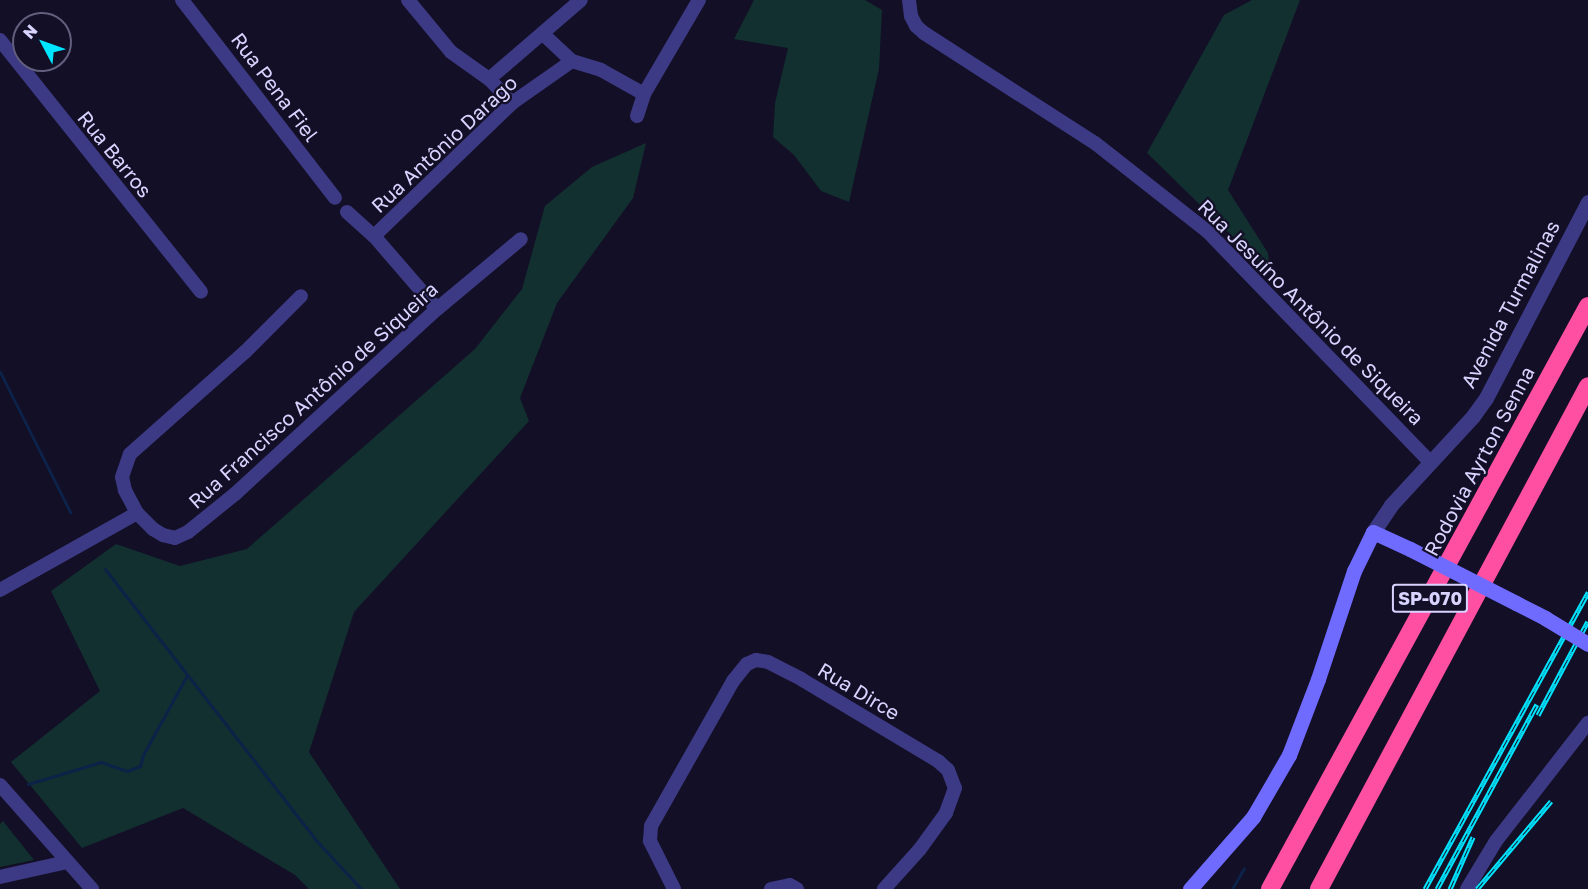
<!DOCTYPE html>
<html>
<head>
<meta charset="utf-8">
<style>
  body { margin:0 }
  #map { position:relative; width:1588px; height:889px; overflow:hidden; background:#130f26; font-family:"Golos Text",sans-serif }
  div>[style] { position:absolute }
  .green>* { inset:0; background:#12302f }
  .stream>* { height:3px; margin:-1.5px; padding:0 1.5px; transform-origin:1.5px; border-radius:1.5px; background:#0c2248 }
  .minor>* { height:14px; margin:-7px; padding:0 7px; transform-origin:7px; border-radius:7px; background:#3d3a85 }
  .tertiary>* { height:15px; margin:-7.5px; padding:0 7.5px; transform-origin:7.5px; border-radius:7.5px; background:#3d3a85 }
  .secondary>* { height:15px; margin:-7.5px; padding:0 7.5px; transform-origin:7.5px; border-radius:7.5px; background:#6f6bff }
  .motorway>* { height:18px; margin:-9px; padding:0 9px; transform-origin:9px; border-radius:9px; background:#ff4fa3 }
  .rail>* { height:5px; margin-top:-2.5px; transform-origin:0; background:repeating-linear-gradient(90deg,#130f26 0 9px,#00e5ff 0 18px); box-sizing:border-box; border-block:2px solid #00e5ff }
  .secondary-bridge>* { height:15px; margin:-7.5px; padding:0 7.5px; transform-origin:7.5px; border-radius:7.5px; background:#6f6bff }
  span { translate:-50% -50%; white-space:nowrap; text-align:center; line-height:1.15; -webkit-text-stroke:4.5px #130f26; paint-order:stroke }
  .shield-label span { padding:2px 4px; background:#130f26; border:2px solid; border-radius:4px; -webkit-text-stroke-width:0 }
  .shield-label { font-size:18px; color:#d9d4ff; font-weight:700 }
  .street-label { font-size:20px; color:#d9d4ff }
  .north { position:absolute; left:12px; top:12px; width:60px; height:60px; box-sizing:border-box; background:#130f26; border:2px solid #625e7d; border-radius:50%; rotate:311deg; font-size:16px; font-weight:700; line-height:24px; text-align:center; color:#d9d4ff }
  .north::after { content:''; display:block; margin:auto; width:21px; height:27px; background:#00e5ff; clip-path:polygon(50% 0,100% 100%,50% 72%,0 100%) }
</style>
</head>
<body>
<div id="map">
  <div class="green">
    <i style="clip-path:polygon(754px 0,865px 0,882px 10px,879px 69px,849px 202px,821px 191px,794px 155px,773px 137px,775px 103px,788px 48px,734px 39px)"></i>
    <i style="clip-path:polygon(1252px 0,1300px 0,1228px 190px,1268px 253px,1270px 273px,1147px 153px,1224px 15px)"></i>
    <i style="clip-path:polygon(646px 143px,633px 198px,557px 303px,520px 398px,529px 421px,354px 612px,309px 752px,400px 889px,309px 889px,295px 875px,183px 808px,82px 848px,11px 762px,100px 691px,51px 591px,116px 544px,180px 566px,247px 549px,475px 349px,522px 289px,545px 206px,592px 167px)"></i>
    <i style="clip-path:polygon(3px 821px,34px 860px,0 867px,0 824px)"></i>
  </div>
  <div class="stream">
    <i style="left:0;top:372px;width:157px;rotate:63.4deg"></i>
    <i style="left:105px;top:569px;width:342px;rotate:52.1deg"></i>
    <i style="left:315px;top:839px;width:68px;rotate:47.4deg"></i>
    <i style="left:28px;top:784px;width:76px;rotate:-16.8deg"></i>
    <i style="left:101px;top:762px;width:28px;rotate:19deg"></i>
    <i style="left:127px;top:771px;width:14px;rotate:-21deg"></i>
    <i style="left:140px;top:766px;width:11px;rotate:-75deg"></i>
    <i style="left:143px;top:755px;width:89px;rotate:-61.1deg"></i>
    <i style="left:1232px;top:889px;width:24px;rotate:-60deg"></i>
  </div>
  <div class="minor">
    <i style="left:182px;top:0;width:250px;rotate:52.3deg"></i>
    <i style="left:408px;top:0;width:67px;rotate:50.4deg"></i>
    <i style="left:451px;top:52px;width:47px;rotate:35.4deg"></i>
    <i style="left:489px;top:79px;width:33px;rotate:46deg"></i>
    <i style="left:909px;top:0;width:16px;rotate:83deg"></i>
    <i style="left:911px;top:16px;width:11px;rotate:63deg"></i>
    <i style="left:916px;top:26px;width:11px;rotate:41deg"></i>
    <i style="left:924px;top:33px;width:203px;rotate:32.8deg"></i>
    <i style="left:1095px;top:143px;width:144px;rotate:38.2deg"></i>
    <i style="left:1208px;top:232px;width:320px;rotate:46deg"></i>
    <i style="left:543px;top:34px;width:40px;rotate:43deg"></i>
    <i style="left:572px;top:61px;width:30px;rotate:17deg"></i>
    <i style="left:601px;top:70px;width:49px;rotate:29.2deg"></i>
    <i style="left:0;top:40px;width:322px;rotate:51.4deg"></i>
    <i style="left:489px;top:79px;width:121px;rotate:-40.7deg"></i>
    <i style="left:637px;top:116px;width:23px;rotate:-72deg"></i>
    <i style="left:644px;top:94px;width:109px;rotate:-59.7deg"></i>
    <i style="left:347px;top:212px;width:36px;rotate:42deg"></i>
    <i style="left:374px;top:236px;width:96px;rotate:49.2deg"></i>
    <i style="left:374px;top:236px;width:192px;rotate:-43.9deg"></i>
    <i style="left:512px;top:103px;width:73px;rotate:-35deg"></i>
    <i style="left:137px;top:513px;width:26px;rotate:-118deg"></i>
    <i style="left:125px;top:490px;width:13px;rotate:-103deg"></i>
    <i style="left:122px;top:477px;width:24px;rotate:-71deg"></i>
    <i style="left:130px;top:454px;width:154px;rotate:-41.6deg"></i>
    <i style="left:245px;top:352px;width:79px;rotate:-45deg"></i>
    <i style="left:0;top:590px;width:157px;rotate:-29.3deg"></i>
    <i style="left:137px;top:513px;width:23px;rotate:45deg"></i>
    <i style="left:153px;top:529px;width:12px;rotate:31deg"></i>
    <i style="left:163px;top:535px;width:12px;rotate:14deg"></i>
    <i style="left:175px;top:538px;width:14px;rotate:-25deg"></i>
    <i style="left:188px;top:532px;width:60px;rotate:-39deg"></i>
    <i style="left:235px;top:494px;width:274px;rotate:-42.5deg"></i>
    <i style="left:437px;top:309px;width:109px;rotate:-39.8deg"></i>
    <i style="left:0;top:785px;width:139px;rotate:48.5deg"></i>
    <i style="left:0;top:877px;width:69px;rotate:-12.6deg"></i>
    <i style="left:674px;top:889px;width:54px;rotate:-116.6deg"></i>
    <i style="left:650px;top:841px;width:15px;rotate:-86deg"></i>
    <i style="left:651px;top:826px;width:167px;rotate:-60.5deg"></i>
    <i style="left:733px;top:681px;width:22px;rotate:-51deg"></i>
    <i style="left:747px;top:664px;width:10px;rotate:-24deg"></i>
    <i style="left:756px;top:660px;width:12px;rotate:9deg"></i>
    <i style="left:768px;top:662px;width:37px;rotate:27deg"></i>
    <i style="left:801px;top:679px;width:160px;rotate:30.9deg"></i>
    <i style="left:938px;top:761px;width:13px;rotate:42deg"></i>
    <i style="left:948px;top:770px;width:19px;rotate:69deg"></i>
    <i style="left:955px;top:788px;width:27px;rotate:110deg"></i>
    <i style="left:946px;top:813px;width:44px;rotate:125.8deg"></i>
    <i style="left:920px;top:849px;width:54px;rotate:132deg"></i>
    <i style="left:771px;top:889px;width:19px;rotate:-12deg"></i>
    <i style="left:790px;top:885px;width:8px;rotate:30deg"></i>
    <i style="left:1467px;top:889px;width:56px;rotate:-58.9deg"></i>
    <i style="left:1496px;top:841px;width:150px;rotate:-52.1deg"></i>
  </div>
  <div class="tertiary">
    <i style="left:1373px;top:532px;width:32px;rotate:-56deg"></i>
    <i style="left:1391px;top:505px;width:121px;rotate:-47.3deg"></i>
    <i style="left:1473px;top:416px;width:22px;rotate:-54deg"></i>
    <i style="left:1486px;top:398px;width:221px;rotate:-62.5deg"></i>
  </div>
  <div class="secondary">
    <i style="left:1516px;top:603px;width:33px;rotate:27deg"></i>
    <i style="left:1190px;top:889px;width:96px;rotate:-48.8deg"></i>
    <i style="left:1253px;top:817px;width:72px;rotate:-59.9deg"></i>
    <i style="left:1289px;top:755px;width:81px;rotate:-69.1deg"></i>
    <i style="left:1318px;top:679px;width:114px;rotate:-71.6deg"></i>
    <i style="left:1354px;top:571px;width:43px;rotate:-64deg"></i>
    <i style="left:1373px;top:532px;width:41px;rotate:24.7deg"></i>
  </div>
  <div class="motorway">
    <i style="left:1270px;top:889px;width:664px;rotate:-61.39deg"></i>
    <i style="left:1319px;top:889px;width:570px;rotate:-61.86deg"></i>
  </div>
  <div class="rail">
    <i style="left:1538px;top:715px;width:106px;rotate:-62deg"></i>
    <i style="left:1425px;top:889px;width:339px;rotate:-61.2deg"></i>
    <i style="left:1437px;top:889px;width:210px;rotate:-61.6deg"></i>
    <i style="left:1450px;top:889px;width:57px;rotate:-66.1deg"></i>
    <i style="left:1477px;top:889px;width:115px;rotate:-49.9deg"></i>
  </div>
  <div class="secondary-bridge">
    <i style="left:1410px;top:549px;width:119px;rotate:27deg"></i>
    <i style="left:1545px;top:618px;width:50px;rotate:31.2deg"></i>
  </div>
  <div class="shield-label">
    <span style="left:1430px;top:598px">SP-070</span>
  </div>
  <div class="street-label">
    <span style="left:275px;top:87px;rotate:53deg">Rua Pena Fiel</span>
    <span style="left:444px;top:144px;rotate:-43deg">Rua Antônio Darago</span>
    <span style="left:115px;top:154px;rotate:51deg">Rua Barros</span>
    <span style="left:1510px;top:304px;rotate:-62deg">Avenida Turmalinas</span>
    <span style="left:1311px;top:312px;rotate:45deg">Rua Jesuíno Antônio de Siqueira</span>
    <span style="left:313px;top:395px;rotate:-42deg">Rua Francisco Antônio de Siqueira</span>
    <span style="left:1479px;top:461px;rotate:-62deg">Rodovia Ayrton Senna</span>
    <span style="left:859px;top:691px;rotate:31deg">Rua Dirce</span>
  </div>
  <div class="north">N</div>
</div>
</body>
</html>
